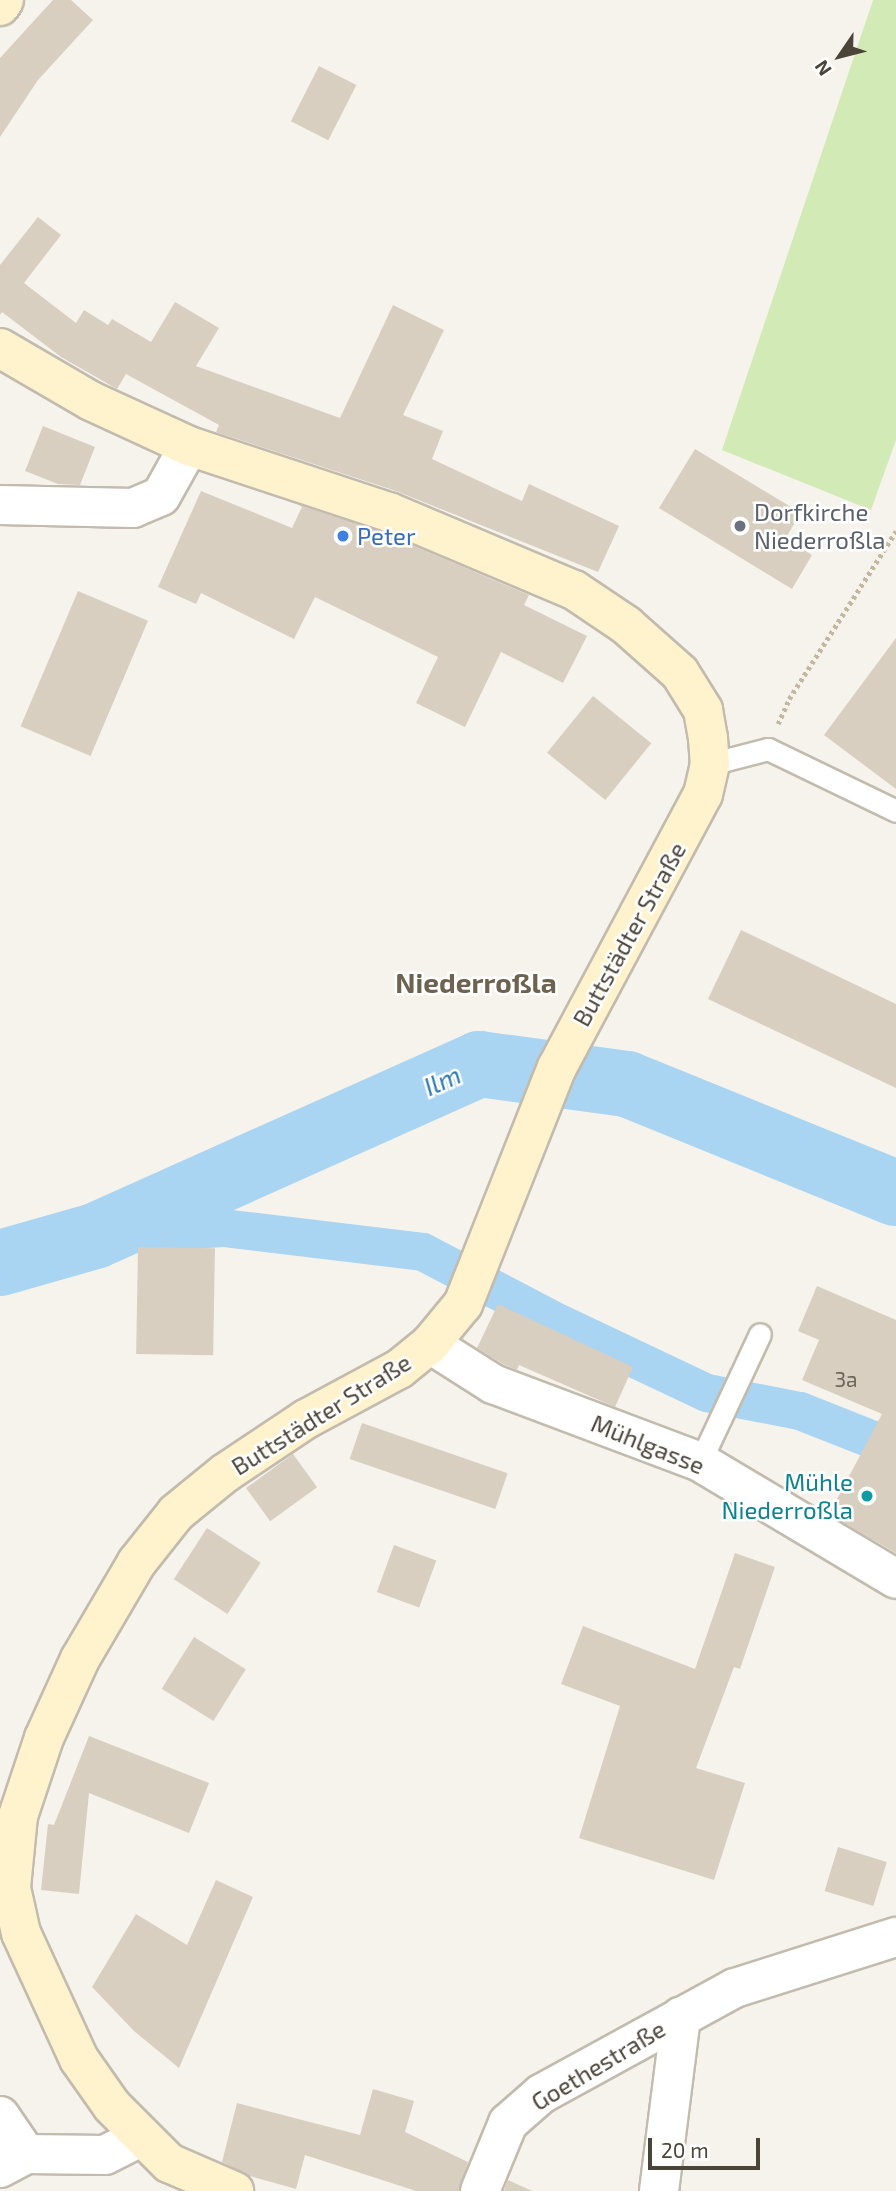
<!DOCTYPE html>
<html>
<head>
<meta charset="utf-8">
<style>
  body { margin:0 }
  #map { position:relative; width:896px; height:2191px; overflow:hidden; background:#f6f3ec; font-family:"Exo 2",sans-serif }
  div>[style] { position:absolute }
  .green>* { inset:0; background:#d2eab5 }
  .canal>* { height:38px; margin:-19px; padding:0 19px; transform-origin:19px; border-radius:19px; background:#a9d4f2 }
  .river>* { height:66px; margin:-33px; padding:0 33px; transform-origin:33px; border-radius:33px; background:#a9d4f2 }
  .building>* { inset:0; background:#d8cfc1; transform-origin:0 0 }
  .path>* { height:4.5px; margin-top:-2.25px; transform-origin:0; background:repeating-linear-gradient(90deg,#c4b79f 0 3.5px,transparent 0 7px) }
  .roads { filter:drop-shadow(2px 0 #c2bbae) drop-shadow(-2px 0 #c2bbae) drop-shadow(0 2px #c2bbae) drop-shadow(0 -2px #c2bbae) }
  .service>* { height:21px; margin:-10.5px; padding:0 10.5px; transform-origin:10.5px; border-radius:10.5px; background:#fff }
  .minor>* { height:38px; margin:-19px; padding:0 19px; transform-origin:19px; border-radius:19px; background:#fff }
  .secondary>* { height:38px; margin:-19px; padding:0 19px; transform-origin:19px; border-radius:19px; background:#fff3cd }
  .dots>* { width:19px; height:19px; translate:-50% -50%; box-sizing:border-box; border:4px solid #fff; border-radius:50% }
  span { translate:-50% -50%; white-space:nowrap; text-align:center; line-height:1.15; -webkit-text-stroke:5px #fff; paint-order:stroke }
  .number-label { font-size:21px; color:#6e675b }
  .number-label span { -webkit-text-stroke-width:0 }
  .worship-label { font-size:24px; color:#5b616d }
  .left { translate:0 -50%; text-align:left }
  .shop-label { font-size:24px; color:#366cbe }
  .street-label { font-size:24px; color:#4b4439 }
  .culture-label { font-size:24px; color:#0d838f }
  .right { translate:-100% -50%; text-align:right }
  .water-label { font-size:26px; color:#2e7ab2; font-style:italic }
  .quarter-label { font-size:28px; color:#6e6250; font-weight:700 }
  .north { position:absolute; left:805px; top:21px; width:70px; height:70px; -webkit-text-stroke:5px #fff; paint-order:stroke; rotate:235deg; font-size:19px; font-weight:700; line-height:28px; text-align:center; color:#4b4439 }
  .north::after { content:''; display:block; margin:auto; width:24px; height:32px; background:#4b4439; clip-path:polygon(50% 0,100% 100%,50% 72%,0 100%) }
  .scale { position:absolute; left:648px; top:2138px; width:112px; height:32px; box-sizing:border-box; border:4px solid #4b4439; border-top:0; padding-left:9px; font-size:21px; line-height:24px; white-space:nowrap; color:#4b4439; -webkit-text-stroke:5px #fff; paint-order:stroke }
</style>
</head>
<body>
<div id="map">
  <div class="green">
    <i style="clip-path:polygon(873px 0,896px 0,896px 440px,871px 510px,722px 450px)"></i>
  </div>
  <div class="canal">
    <i style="left:95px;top:1236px;width:128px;rotate:-3.6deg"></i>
    <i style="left:223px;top:1228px;width:201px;rotate:6.8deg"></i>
    <i style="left:423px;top:1252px;width:156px;rotate:27.6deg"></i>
    <i style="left:561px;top:1324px;width:161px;rotate:25.3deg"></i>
    <i style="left:707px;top:1393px;width:95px;rotate:11deg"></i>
    <i style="left:800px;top:1411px;width:103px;rotate:21.6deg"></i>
  </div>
  <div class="river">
    <i style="left:0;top:1263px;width:99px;rotate:-15.9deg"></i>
    <i style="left:95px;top:1236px;width:421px;rotate:-24.1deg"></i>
    <i style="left:479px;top:1064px;width:149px;rotate:7.7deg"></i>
    <i style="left:627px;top:1084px;width:290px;rotate:22.1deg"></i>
  </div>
  <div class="building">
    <i style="clip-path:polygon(53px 0,71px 0,93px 20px,38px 80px,0 137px,0 58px)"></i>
    <i style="left:319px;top:66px;width:42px;height:62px;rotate:27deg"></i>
    <i style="clip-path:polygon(38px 217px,61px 235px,24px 283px,76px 323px,84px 310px,108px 325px,112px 319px,151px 342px,175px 302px,219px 328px,196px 366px,340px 418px,393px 305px,444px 330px,403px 415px,443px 431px,432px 459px,522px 501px,529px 484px,619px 526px,598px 572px,396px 491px,216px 432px,219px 425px,126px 374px,117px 389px,61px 357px,2px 312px,0 315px,0 265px)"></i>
    <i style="clip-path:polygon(43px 426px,95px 447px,80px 485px,58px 484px,25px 471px)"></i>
    <i style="clip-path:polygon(695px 449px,801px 513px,785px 539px,812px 555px,792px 589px,659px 508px)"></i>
    <i style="clip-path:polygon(201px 491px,292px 528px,302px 507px,299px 505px,381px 532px,529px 595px,524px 605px,587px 636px,563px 683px,501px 652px,465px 727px,416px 703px,438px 657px,315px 597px,294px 639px,201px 593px,196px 604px,158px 587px)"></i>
    <i style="left:78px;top:591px;width:76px;height:147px;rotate:23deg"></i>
    <i style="clip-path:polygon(896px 638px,896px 789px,824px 735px)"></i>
    <i style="left:593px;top:696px;width:75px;height:73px;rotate:39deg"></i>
    <i style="clip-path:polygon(741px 930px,896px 1004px,896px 1088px,708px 999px)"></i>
    <i style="left:138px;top:1247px;width:77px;height:107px;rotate:1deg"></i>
    <i style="clip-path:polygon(817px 1286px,896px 1320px,896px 1553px,829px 1514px,882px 1414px,802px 1380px,819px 1340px,798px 1331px)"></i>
    <i style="clip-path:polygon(498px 1304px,633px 1367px,615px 1407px,519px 1365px,517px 1370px,503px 1364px,477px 1348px)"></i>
    <i style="left:362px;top:1423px;width:154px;height:38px;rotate:19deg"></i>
    <i style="left:293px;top:1454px;width:41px;height:58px;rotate:54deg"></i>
    <i style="left:207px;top:1528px;width:64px;height:61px;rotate:33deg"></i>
    <i style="left:394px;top:1545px;width:45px;height:50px;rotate:20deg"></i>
    <i style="clip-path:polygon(735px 1553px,775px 1567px,740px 1669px,734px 1667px,696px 1768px,745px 1783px,714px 1880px,579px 1838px,620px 1706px,561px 1684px,583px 1626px,695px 1669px)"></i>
    <i style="left:194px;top:1637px;width:61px;height:61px;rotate:32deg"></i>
    <i style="clip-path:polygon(89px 1736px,209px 1783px,189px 1833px,89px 1793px,79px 1894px,41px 1890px,48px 1824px,54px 1825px)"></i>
    <i style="left:838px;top:1847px;width:51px;height:46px;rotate:17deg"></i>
    <i style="clip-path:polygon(216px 1880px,253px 1897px,179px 2068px,134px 2031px,92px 1987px,136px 1914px,187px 1945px)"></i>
    <i style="clip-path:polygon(373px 2089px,414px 2101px,405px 2132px,468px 2162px,459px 2191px,416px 2191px,305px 2155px,296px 2189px,250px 2176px,222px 2162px,237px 2103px,360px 2135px)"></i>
    <i style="clip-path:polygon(508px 2180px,532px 2191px,504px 2191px)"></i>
  </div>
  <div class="path">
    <i style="left:778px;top:724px;width:27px;rotate:-66deg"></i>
    <i style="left:789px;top:699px;width:199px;rotate:-57.5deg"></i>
  </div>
  <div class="roads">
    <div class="service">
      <i style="left:710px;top:764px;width:60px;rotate:-14.5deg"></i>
      <i style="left:768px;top:749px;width:142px;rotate:25.8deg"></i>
      <i style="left:700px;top:1462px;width:141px;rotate:-64.9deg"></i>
    </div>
    <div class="minor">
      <i style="left:0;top:505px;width:133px;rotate:1.3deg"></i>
      <i style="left:133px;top:508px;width:30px;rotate:-23deg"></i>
      <i style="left:161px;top:496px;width:57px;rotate:-60.8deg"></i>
      <i style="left:430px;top:1344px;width:75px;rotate:32.4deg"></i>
      <i style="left:493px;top:1384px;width:221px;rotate:20.6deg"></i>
      <i style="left:700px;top:1462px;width:228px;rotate:30.8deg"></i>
      <i style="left:0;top:2116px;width:46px;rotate:55.6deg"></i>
      <i style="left:0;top:2168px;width:30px;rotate:-28deg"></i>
      <i style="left:26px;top:2154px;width:79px;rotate:0.7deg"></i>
      <i style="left:105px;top:2155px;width:38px;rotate:-27deg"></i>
      <i style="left:480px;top:2191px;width:74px;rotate:-67.6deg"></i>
      <i style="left:508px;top:2123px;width:44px;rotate:-41.3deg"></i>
      <i style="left:541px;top:2094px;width:221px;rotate:-28.7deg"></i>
      <i style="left:735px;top:1988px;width:169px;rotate:-17.6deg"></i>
      <i style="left:659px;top:2191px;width:176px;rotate:-82.8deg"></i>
    </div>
    <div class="secondary">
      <i style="left:0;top:6px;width:7px;rotate:-56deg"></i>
      <i style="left:0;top:348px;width:105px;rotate:30.2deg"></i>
      <i style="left:91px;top:401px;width:108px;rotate:24.7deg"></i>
      <i style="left:189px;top:446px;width:211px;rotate:18.3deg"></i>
      <i style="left:389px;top:512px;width:201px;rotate:22.9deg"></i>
      <i style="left:574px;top:590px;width:63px;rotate:33.9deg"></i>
      <i style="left:626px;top:625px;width:72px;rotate:41.6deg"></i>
      <i style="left:680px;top:673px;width:44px;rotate:58.1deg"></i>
      <i style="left:703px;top:710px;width:28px;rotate:80deg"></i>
      <i style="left:708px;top:738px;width:26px;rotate:86deg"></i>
      <i style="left:710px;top:764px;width:31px;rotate:103deg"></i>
      <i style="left:703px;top:794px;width:310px;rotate:118.1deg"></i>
      <i style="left:557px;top:1067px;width:255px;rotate:111.6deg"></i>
      <i style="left:463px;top:1304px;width:52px;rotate:129.5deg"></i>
      <i style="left:430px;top:1344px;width:40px;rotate:141deg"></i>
      <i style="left:399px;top:1369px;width:106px;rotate:151.7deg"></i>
      <i style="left:306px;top:1419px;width:97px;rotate:146.3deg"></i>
      <i style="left:225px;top:1473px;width:63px;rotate:140.8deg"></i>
      <i style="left:176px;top:1513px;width:63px;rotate:128.5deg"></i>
      <i style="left:137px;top:1562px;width:113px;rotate:120.4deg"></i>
      <i style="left:80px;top:1659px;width:87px;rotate:114.5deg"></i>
      <i style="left:44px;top:1738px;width:82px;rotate:108.4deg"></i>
      <i style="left:18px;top:1816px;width:72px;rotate:95.6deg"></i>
      <i style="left:11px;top:1888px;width:46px;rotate:77.5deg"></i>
      <i style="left:21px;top:1933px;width:139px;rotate:65.3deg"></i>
      <i style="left:79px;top:2059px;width:57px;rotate:54.9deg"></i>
      <i style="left:112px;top:2106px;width:81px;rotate:45deg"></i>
      <i style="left:169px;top:2163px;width:71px;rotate:23.3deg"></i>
    </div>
  </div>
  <div class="dots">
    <i style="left:740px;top:526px;background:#6b7280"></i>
    <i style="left:343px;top:536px;background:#3f7fe0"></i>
    <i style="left:867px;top:1496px;background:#0f9aa8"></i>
  </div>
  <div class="number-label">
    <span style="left:846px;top:1379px">3a</span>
  </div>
  <div class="worship-label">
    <span class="left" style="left:754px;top:526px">Dorfkirche<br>Niederroßla</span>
  </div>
  <div class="shop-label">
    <span class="left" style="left:357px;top:536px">Peter</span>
  </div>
  <div class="street-label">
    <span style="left:629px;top:934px;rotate:-61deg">Buttstädter Straße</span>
    <span style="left:321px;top:1414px;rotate:-32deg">Buttstädter Straße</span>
    <span style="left:648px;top:1444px;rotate:22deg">Mühlgasse</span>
    <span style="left:598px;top:2065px;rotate:-31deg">Goethestraße</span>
  </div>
  <div class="culture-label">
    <span class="right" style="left:853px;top:1496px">Mühle<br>Niederroßla</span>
  </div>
  <div class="water-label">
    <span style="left:442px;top:1080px;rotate:-24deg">Ilm</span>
  </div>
  <div class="quarter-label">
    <span style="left:476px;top:982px">Niederroßla</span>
  </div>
  <div class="north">N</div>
  <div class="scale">20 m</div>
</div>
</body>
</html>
